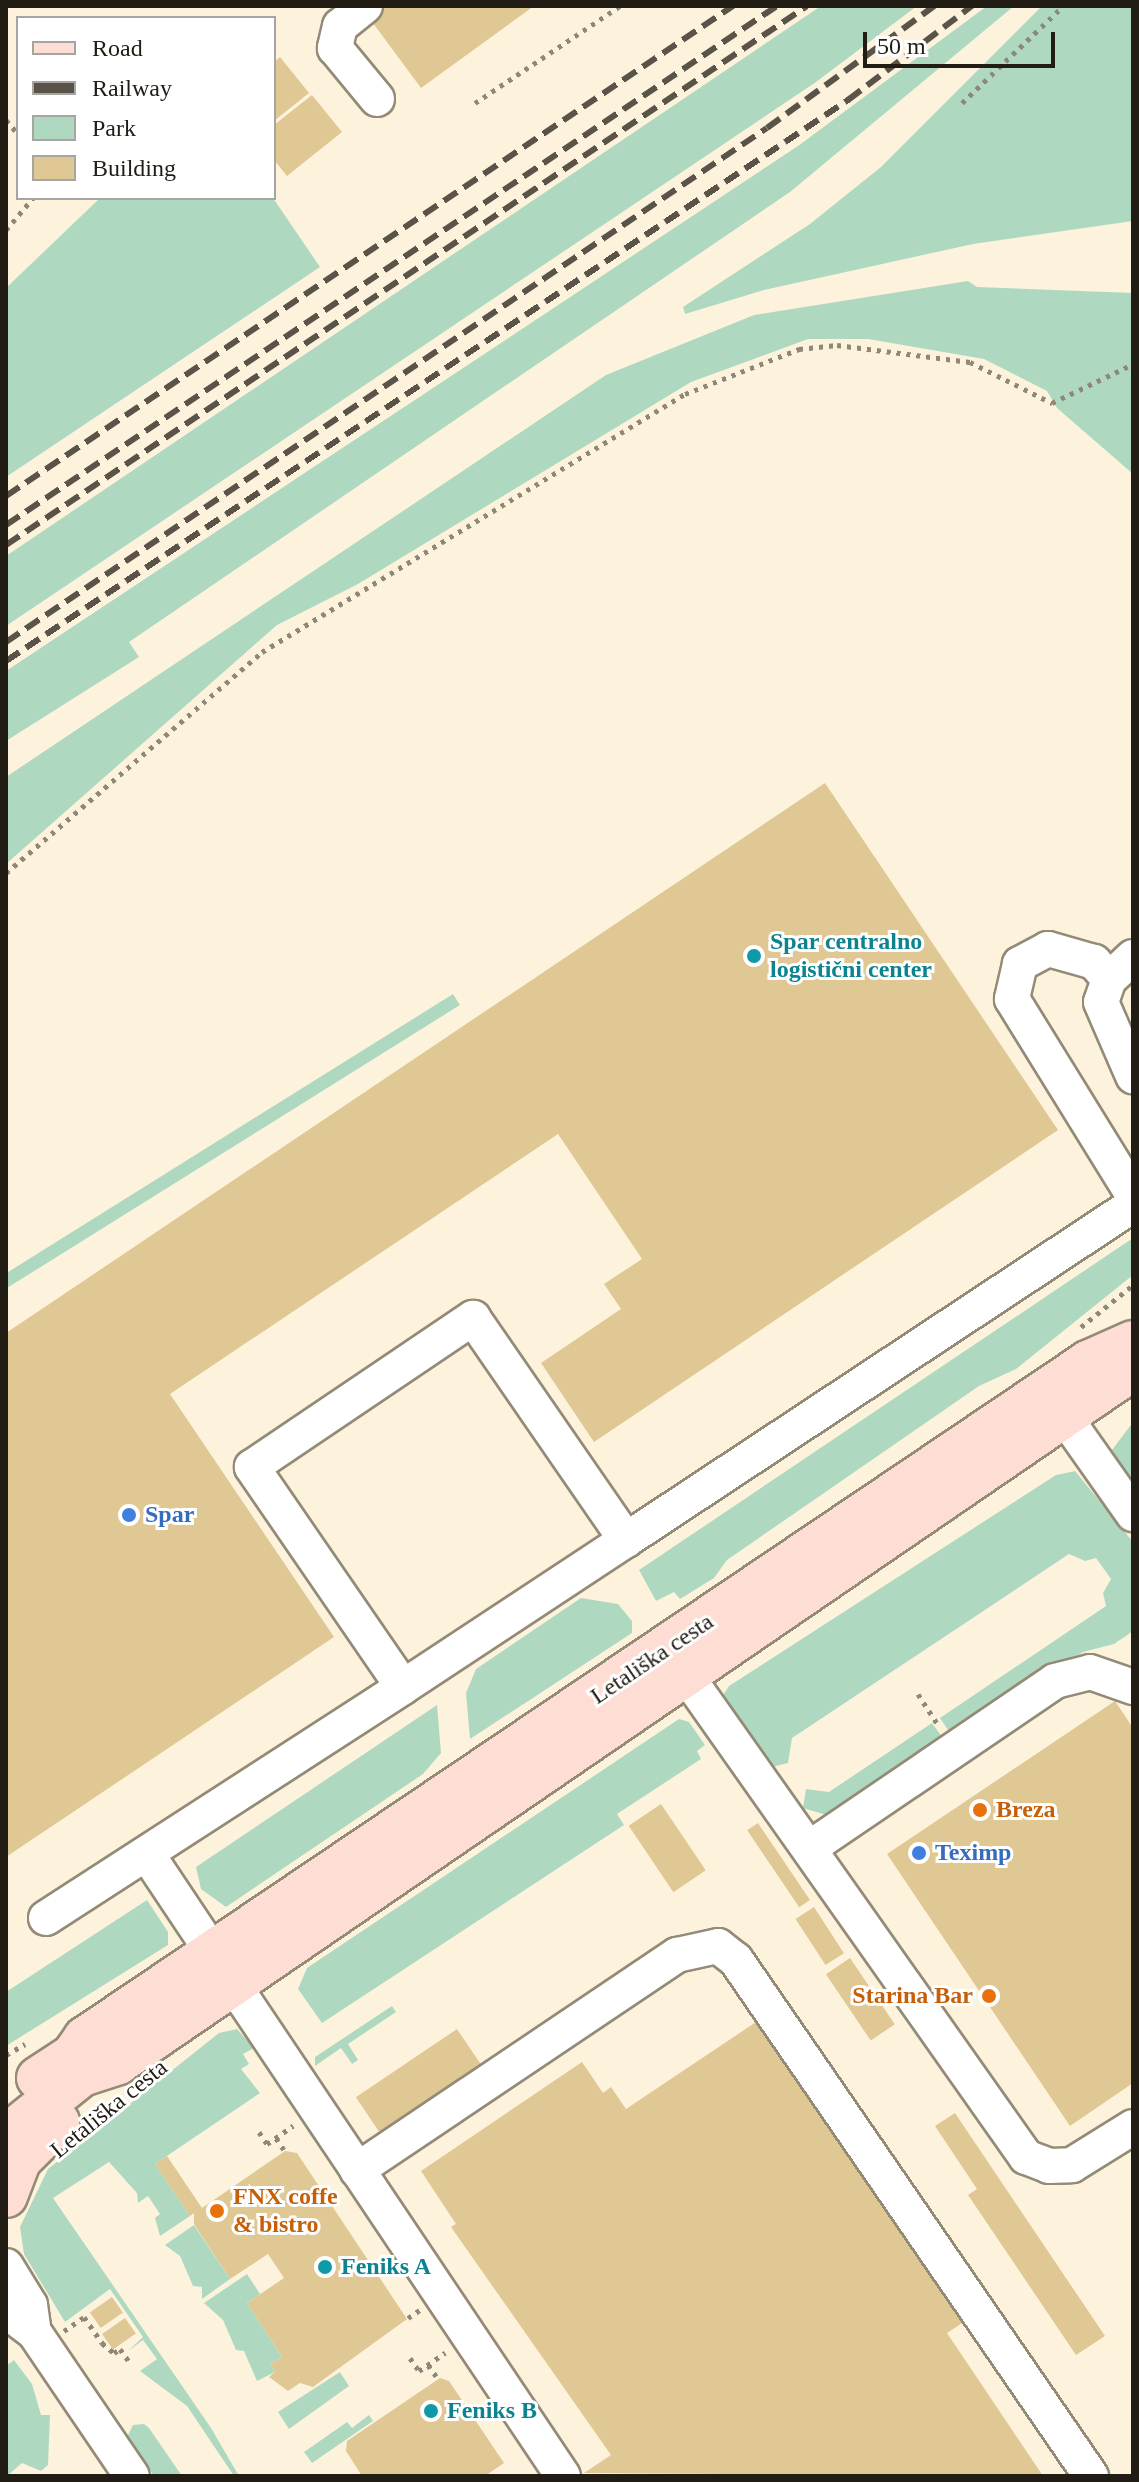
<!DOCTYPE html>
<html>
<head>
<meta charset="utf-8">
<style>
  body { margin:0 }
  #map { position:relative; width:1139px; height:2482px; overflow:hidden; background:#fdf3dd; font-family:Georgia,serif }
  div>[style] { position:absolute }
  .green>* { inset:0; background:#aed9c0; transform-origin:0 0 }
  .building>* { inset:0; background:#dfc894; transform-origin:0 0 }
  .path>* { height:5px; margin-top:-2.5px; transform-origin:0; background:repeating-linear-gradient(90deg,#8f8879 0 4px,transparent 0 10px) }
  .roads { filter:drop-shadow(2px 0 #948b77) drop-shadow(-2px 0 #948b77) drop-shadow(0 2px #948b77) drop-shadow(0 -2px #948b77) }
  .minor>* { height:34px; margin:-17px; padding:0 17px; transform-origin:17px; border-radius:17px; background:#fff }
  .major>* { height:42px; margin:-21px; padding:0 21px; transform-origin:21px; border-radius:21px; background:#feddd5 }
  .rail>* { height:6px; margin-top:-3px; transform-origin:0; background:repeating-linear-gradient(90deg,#595348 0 16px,transparent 0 24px) }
  .dots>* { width:22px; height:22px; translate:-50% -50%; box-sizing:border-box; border:4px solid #fff; border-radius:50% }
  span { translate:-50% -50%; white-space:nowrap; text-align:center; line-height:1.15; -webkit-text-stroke:6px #fff; paint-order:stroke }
  .culture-label { font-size:24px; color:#0d838f; font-weight:700 }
  .left { translate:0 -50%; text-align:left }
  .shop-label { font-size:24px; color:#366cbe; font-weight:700 }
  .street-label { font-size:24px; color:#211d15 }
  .food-label { font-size:24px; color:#c56008; font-weight:700 }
  .right { translate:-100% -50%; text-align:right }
  .frame { position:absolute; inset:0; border:8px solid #211d15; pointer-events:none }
  .legend { position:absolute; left:16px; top:16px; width:260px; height:184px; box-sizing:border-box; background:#fff; border:2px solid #a6a5a1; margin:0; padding:10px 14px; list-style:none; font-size:24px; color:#211d15 }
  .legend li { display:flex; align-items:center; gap:16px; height:40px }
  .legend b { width:40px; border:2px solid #a6a5a1 }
  .scale { position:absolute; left:863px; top:32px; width:192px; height:36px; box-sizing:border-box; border:4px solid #211d15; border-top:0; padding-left:10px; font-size:24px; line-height:28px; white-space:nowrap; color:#211d15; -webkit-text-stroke:6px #fff; paint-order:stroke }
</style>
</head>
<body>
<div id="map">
  <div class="green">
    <i style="clip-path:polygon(821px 6px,917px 6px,816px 82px,6px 626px,6px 556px)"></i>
    <i style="clip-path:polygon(987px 6px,1014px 6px,790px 192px,129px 642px,139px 657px,6px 741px,6px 671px,798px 146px)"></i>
    <i style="clip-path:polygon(1042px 6px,1133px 6px,1133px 221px,973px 244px,764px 290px,685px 314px,683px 307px,810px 224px,881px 167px)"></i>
    <i style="clip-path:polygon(100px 198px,273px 198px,320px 267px,6px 477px,6px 288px)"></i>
    <i style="clip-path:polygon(968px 281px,977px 287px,1133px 293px,1133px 474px,1057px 408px,1047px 391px,984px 359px,868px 339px,808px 339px,691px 382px,358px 584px,277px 625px,6px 864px,6px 777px,606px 375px,754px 315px)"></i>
    <i style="left:453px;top:994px;width:13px;height:538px;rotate:58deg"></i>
    <i style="clip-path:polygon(1133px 1238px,1133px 1275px,1016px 1369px,979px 1386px,727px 1560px,714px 1578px,680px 1599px,674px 1592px,656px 1601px,639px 1570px)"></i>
    <i style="clip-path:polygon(1133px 1422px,1133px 1480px,1130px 1482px,1112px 1450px)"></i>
    <i style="clip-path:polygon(1075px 1471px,1133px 1542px,1133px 1631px,1114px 1644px,1083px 1652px,954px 1739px,940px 1718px,1106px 1606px,1103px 1593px,1111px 1579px,1096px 1558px,1085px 1561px,1069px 1554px,792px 1738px,788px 1763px,768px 1768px,720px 1700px,729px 1686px,1056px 1475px)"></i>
    <i style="clip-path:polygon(581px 1598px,618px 1604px,632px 1621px,632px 1633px,470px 1739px,466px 1693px,476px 1669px)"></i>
    <i style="clip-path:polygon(437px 1705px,441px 1753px,423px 1774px,226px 1907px,201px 1889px,196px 1867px)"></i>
    <i style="clip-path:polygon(679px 1719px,689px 1722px,705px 1745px,697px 1751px,701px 1759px,617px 1814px,624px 1825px,322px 2023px,298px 1989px,307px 1968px)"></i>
    <i style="clip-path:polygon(932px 1723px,947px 1744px,830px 1816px,803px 1808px,806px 1789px,829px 1792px)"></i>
    <i style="clip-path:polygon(147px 1900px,168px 1932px,168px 1945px,6px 2046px,6px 1992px)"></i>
    <i style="clip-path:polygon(392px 2006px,396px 2012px,348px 2044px,358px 2060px,352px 2064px,341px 2048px,315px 2066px,315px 2057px)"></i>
    <i style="clip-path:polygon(237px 2029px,254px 2048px,243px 2054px,249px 2064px,241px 2069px,260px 2093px,155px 2164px,190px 2216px,160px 2236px,155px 2218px,160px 2214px,148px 2196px,138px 2203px,137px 2193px,109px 2162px,53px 2198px,211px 2428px,239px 2476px,234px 2476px,187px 2406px,140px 2371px,157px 2359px,143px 2340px,128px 2351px,143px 2337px,110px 2289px,65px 2322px,24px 2254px,20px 2227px,48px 2169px,219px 2033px)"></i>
    <i style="clip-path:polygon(194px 2225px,230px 2279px,202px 2299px,202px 2287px,193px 2286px,180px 2256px,165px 2245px)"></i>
    <i style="clip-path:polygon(247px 2274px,260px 2294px,247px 2303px,282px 2357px,270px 2364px,275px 2372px,257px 2381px,244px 2351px,236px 2350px,223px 2320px,204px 2303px)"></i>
    <i style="clip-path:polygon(14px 2360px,32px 2384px,41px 2415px,50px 2415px,48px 2465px,41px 2471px,22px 2463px,7px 2476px,6px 2366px)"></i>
    <i style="clip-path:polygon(340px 2372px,349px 2386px,289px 2429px,278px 2412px)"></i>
    <i style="clip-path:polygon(369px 2415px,373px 2421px,312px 2463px,304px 2452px,347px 2422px,352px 2428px)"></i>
    <i style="clip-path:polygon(144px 2424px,149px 2428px,182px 2476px,154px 2476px,128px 2435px,133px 2425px)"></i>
  </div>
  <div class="building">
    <i style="clip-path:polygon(379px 6px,534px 6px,421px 88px,367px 15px)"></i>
    <i style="clip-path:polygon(280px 57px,309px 93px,274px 121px,274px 62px)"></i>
    <i style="clip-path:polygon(312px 95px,342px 132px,287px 176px,274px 160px,274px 125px)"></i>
    <i style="clip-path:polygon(825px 783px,1058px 1130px,594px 1442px,541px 1363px,621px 1309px,604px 1284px,642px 1259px,558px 1134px,170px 1394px,334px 1637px,6px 1857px,6px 1333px)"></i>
    <i style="clip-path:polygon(1115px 1701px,1133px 1728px,1133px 2083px,1070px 2126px,887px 1854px)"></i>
    <i style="left:661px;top:1804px;width:80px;height:39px;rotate:56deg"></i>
    <i style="left:758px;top:1823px;width:93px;height:13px;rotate:56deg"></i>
    <i style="left:814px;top:1907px;width:55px;height:22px;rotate:57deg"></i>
    <i style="left:850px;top:1958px;width:80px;height:29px;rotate:56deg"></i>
    <i style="clip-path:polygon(762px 2018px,967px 2320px,947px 2333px,1043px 2476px,584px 2473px,611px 2455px,451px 2227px,456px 2224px,421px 2171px,582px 2062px,603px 2093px,611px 2087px,626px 2109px)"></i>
    <i style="left:457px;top:2029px;width:42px;height:122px;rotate:56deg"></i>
    <i style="clip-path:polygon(955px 2113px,1105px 2336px,1076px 2355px,968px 2195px,977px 2189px,935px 2126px)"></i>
    <i style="clip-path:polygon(285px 2151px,297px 2153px,407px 2319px,313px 2387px,300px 2383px,288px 2391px,269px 2377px,275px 2372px,270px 2364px,282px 2357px,247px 2303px,284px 2278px,268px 2254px,230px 2279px,194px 2224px,194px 2213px,190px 2216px,155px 2164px,167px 2156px,202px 2208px)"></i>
    <i style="left:112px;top:2297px;width:19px;height:27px;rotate:55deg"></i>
    <i style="left:125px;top:2318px;width:19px;height:28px;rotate:55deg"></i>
    <i style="clip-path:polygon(440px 2378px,449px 2381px,504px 2463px,485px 2476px,362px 2476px,346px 2451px,347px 2441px)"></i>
  </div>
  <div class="path">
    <i style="left:475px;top:103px;width:174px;rotate:-33.8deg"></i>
    <i style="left:962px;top:103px;width:140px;rotate:-43.8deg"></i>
    <i style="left:6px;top:120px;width:18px;rotate:49deg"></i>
    <i style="left:6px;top:230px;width:42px;rotate:-49.8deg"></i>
    <i style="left:6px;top:873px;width:338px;rotate:-40.8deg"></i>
    <i style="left:262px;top:652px;width:495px;rotate:-31.4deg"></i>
    <i style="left:685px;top:394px;width:123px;rotate:-21.5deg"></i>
    <i style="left:799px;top:349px;width:38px;rotate:-6deg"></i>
    <i style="left:837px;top:345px;width:134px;rotate:7.3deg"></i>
    <i style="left:970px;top:362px;width:92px;rotate:26.6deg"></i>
    <i style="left:1052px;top:403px;width:90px;rotate:-25.7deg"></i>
    <i style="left:1081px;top:1327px;width:67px;rotate:-38.9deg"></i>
    <i style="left:918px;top:1694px;width:38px;rotate:57deg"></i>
    <i style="left:6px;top:2055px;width:22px;rotate:-30deg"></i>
    <i style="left:90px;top:2123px;width:38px;rotate:-40deg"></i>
    <i style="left:259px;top:2132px;width:14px;rotate:56deg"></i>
    <i style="left:267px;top:2144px;width:32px;rotate:-35deg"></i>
    <i style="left:276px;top:2138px;width:14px;rotate:56deg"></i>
    <i style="left:408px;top:2318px;width:14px;rotate:-34deg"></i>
    <i style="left:64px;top:2331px;width:24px;rotate:-35deg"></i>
    <i style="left:84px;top:2317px;width:32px;rotate:55deg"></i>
    <i style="left:102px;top:2343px;width:16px;rotate:40deg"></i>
    <i style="left:114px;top:2353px;width:7px;rotate:-34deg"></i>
    <i style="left:120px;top:2349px;width:17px;rotate:54deg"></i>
    <i style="left:410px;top:2358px;width:16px;rotate:55deg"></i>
    <i style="left:419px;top:2371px;width:32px;rotate:-35deg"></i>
    <i style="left:428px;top:2365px;width:14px;rotate:54deg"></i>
  </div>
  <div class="roads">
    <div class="minor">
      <i style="left:365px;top:6px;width:32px;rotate:141deg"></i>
      <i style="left:340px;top:26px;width:23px;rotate:103deg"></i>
      <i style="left:335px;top:48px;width:66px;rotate:50.5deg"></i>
      <i style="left:1133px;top:957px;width:33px;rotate:137deg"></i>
      <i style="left:1109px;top:979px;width:24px;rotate:109deg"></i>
      <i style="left:1101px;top:1002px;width:81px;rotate:66.6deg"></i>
      <i style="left:1109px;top:979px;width:23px;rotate:-131deg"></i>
      <i style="left:1094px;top:962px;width:48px;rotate:-164.2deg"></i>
      <i style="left:1048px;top:949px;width:32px;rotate:152deg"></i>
      <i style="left:1020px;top:964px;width:36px;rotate:103deg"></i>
      <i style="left:1012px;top:999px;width:230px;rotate:58.3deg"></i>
      <i style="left:1071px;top:1426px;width:108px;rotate:54.8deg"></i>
      <i style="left:686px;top:1675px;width:590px;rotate:54.8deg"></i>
      <i style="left:1026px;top:2157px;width:25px;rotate:21deg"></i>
      <i style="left:1049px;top:2166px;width:23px;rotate:-2deg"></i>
      <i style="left:1072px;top:2165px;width:72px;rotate:-31.9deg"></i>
      <i style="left:403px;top:1687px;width:267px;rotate:-33.4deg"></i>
      <i style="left:811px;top:1847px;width:295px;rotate:-34.2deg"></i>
      <i style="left:1055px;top:1681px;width:36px;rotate:-14deg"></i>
      <i style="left:1090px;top:1672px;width:46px;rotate:19.2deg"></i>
      <i style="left:147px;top:1854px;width:119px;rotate:56.3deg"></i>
      <i style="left:46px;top:1918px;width:425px;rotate:-32.9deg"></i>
      <i style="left:403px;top:1687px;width:267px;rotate:-124.5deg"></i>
      <i style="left:252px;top:1467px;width:267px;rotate:-34deg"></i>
      <i style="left:473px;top:1318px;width:270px;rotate:55.4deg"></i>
      <i style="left:626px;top:1540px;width:608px;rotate:-33.45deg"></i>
      <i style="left:231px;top:1981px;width:596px;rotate:56.15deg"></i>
      <i style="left:357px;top:2170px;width:386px;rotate:-33.9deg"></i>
      <i style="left:677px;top:1955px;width:42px;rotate:-12.4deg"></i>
      <i style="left:718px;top:1946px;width:23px;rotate:38deg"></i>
      <i style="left:736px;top:1960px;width:626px;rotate:55.47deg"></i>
      <i style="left:6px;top:2266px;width:46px;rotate:58.4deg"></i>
      <i style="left:30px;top:2305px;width:27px;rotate:82deg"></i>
      <i style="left:6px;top:2311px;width:35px;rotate:37deg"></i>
      <i style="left:34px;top:2332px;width:174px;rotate:55.8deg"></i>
    </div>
    <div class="major">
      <i style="left:38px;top:2078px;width:42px;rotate:-33.3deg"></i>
      <i style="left:73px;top:2055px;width:21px;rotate:-55deg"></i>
      <i style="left:85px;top:2038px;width:1210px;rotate:-33.98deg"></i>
      <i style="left:1088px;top:1362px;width:49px;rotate:-24deg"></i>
      <i style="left:6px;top:2136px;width:97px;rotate:-38.8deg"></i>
      <i style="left:82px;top:2075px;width:38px;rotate:-18deg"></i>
      <i style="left:118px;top:2063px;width:1230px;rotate:-34.36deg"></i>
      <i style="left:6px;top:2196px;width:39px;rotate:-69deg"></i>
      <i style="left:20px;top:2160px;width:54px;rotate:-45deg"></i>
    </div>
  </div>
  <div class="rail">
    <i style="left:6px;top:496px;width:877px;rotate:-33.98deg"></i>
    <i style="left:6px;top:525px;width:929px;rotate:-33.95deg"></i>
    <i style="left:6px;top:545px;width:965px;rotate:-33.94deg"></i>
    <i style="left:6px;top:642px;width:918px;rotate:-34.04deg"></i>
    <i style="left:767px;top:128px;width:207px;rotate:-36.1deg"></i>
    <i style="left:6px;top:661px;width:1012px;rotate:-33.67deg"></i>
    <i style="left:848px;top:100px;width:156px;rotate:-37.2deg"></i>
  </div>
  <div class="dots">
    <i style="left:754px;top:956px;background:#0f9aa8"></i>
    <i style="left:129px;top:1515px;background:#3f7fe0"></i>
    <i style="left:980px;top:1810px;background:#e8710a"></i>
    <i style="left:919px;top:1853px;background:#3f7fe0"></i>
    <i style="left:989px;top:1996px;background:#e8710a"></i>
    <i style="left:217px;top:2211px;background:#e8710a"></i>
    <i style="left:325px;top:2267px;background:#0f9aa8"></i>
    <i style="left:431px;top:2411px;background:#0f9aa8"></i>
  </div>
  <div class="culture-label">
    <span class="left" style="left:770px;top:956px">Spar centralno<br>logistični center</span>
    <span class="left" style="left:341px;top:2267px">Feniks A</span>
    <span class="left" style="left:447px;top:2411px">Feniks B</span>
  </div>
  <div class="shop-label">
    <span class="left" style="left:145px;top:1515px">Spar</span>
    <span class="left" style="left:935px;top:1853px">Teximp</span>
  </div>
  <div class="street-label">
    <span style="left:652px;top:1659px;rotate:-34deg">Letališka cesta</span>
    <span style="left:109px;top:2109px;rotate:-39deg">Letališka cesta</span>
  </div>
  <div class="food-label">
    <span class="left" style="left:996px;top:1810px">Breza</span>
    <span class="right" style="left:973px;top:1996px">Starina Bar</span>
    <span class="left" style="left:233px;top:2211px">FNX coffe<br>&amp; bistro</span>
  </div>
  <div class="frame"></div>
  <ul class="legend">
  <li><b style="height:10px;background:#feddd5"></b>Road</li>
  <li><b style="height:10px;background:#595348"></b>Railway</li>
  <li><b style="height:22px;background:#aed9c0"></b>Park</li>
  <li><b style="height:22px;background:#dfc894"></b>Building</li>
  </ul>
  <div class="scale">50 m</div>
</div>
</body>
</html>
